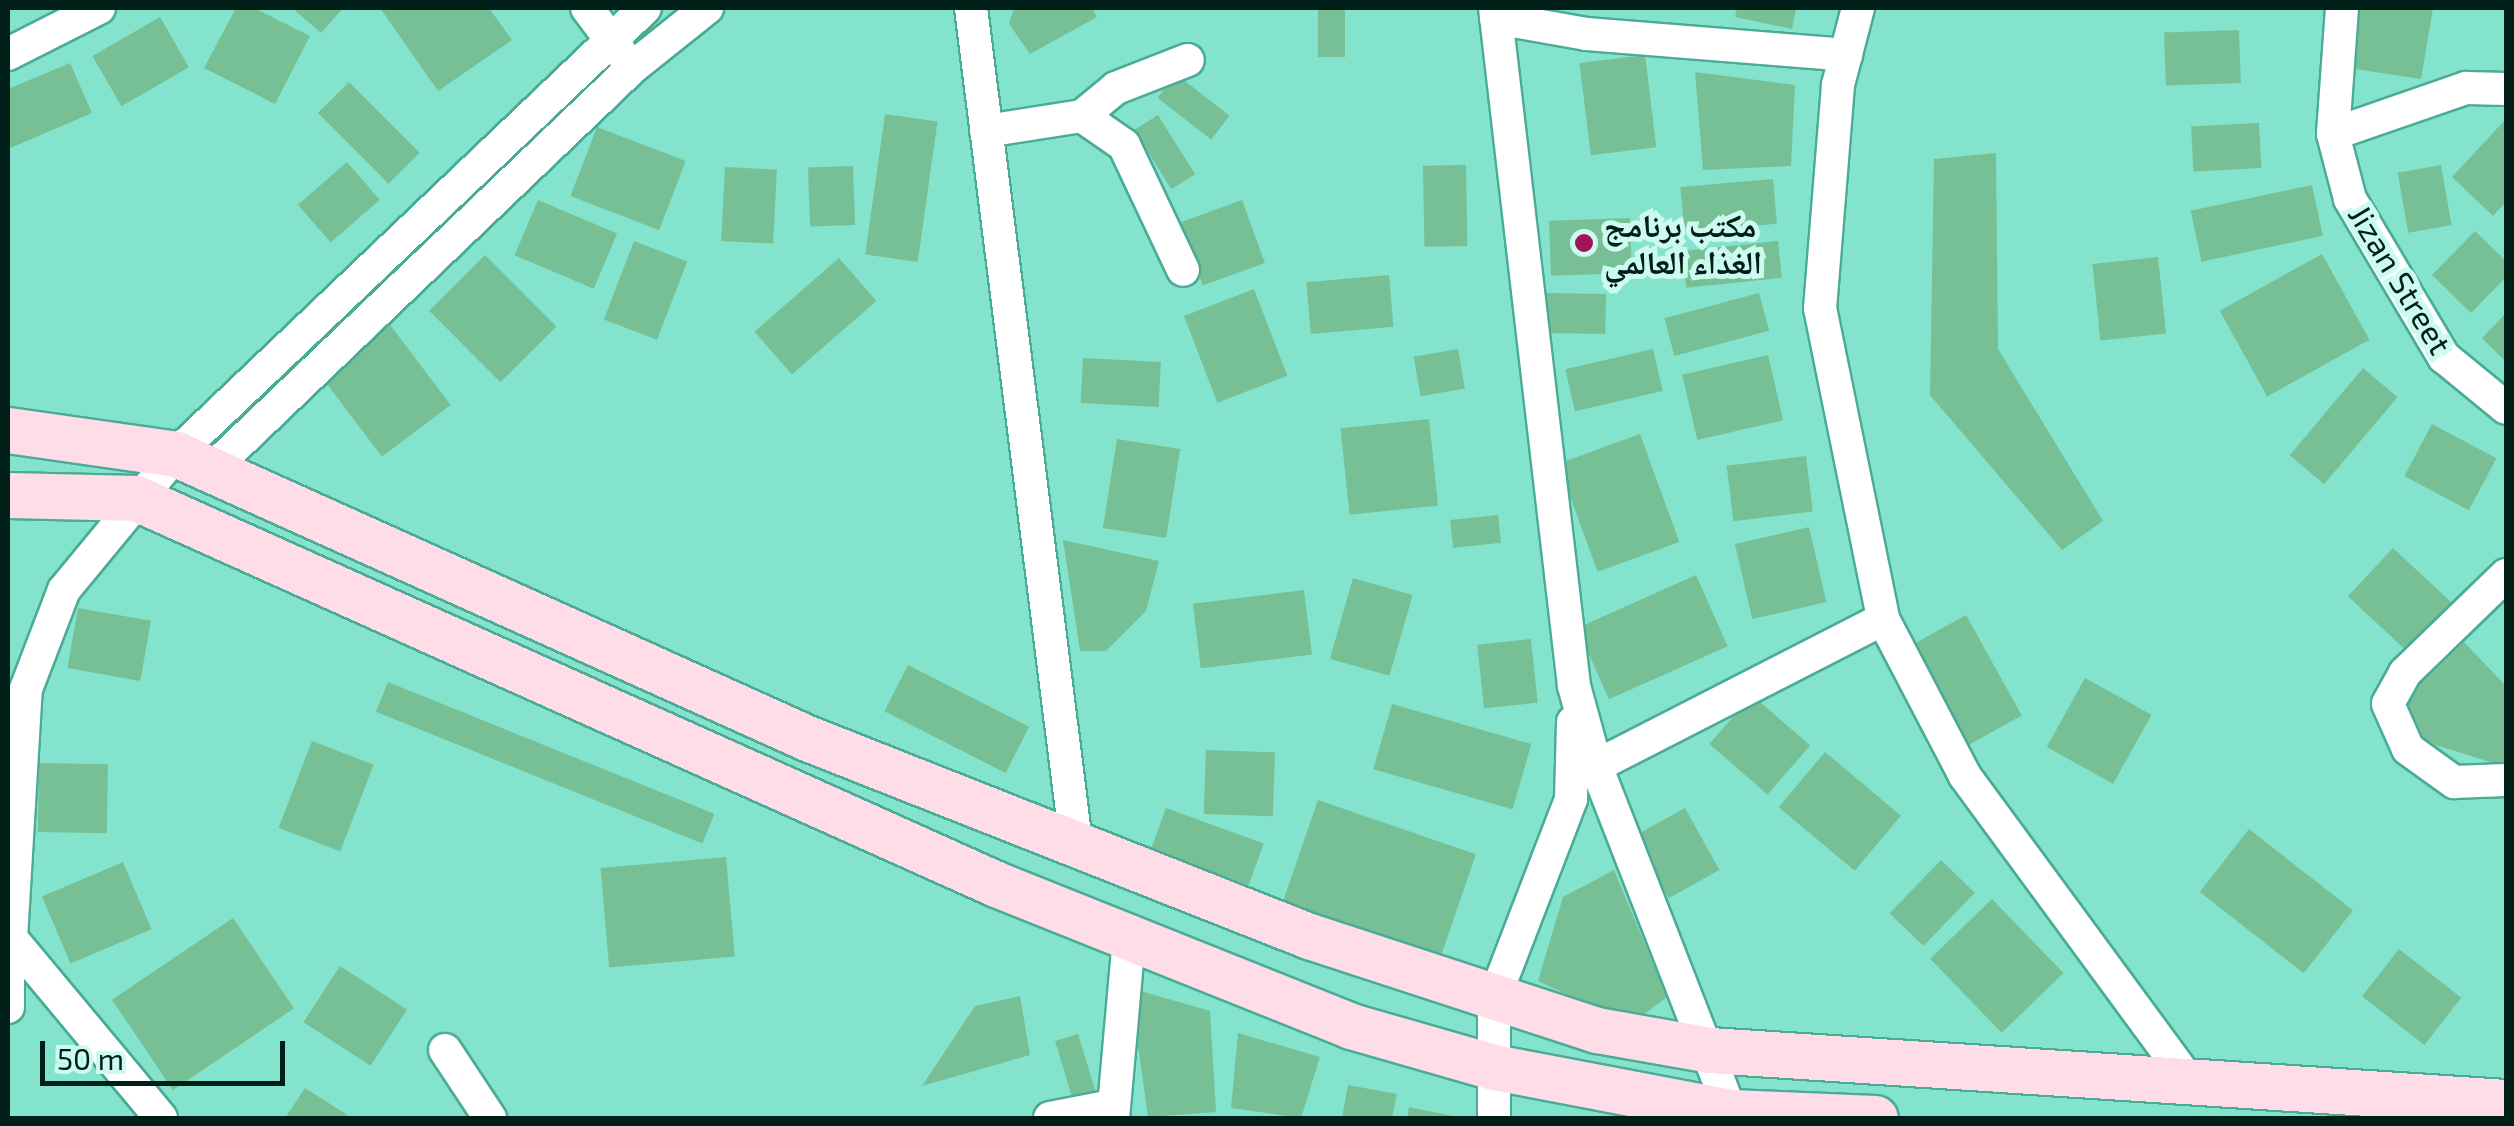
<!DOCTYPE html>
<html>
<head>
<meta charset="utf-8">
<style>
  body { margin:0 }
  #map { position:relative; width:2514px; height:1126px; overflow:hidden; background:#84e3cd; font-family:"Exo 2","Noto Naskh Arabic",sans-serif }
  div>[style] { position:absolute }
  .building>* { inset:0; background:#77c095; transform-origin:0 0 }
  .roads { filter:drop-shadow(2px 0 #4aab97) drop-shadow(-2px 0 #4aab97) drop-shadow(0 2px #4aab97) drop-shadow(0 -2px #4aab97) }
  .street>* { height:32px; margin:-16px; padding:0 16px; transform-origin:16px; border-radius:16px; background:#fff }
  .secondary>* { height:45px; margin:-22.5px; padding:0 22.5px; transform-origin:22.5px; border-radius:22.5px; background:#fedde9 }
  .dots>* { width:28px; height:28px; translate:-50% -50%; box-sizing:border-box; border:5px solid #cdfaee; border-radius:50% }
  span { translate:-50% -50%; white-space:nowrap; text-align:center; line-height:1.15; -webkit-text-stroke:10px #cdfaee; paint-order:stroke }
  .poi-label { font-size:32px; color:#011f19; font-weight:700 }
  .left { translate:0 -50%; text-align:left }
  .street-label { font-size:32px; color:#011f19 }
  .frame { position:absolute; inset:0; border:10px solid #011f19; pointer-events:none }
  .scale { position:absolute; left:40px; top:1041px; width:245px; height:45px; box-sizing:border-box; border:5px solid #011f19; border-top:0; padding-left:12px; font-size:30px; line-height:35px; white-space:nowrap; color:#011f19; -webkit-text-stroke:8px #cdfaee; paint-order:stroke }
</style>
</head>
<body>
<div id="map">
  <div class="building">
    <i style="clip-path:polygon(236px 8px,254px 8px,310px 36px,275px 104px,204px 68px)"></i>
    <i style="clip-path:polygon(292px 8px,343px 8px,321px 33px)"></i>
    <i style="clip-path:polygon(380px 8px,489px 8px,512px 40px,438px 91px)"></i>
    <i style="clip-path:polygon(1014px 8px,1092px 8px,1097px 17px,1030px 54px,1009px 24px)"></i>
    <i style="left:1318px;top:8px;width:27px;height:49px"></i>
    <i style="clip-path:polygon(1737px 8px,1796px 8px,1792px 29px,1735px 17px)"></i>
    <i style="clip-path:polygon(2359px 8px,2433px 8px,2421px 79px,2349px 68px)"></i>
    <i style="left:160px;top:17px;width:58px;height:78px;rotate:60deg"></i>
    <i style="left:2239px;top:30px;width:53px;height:75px;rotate:88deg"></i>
    <i style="left:1645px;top:55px;width:93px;height:66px;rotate:83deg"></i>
    <i style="clip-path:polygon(70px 63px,92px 113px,8px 149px,8px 89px)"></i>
    <i style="clip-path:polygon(1695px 72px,1795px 85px,1791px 166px,1703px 170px)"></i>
    <i style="left:1176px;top:74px;width:68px;height:30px;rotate:38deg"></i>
    <i style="left:349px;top:82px;width:100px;height:44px;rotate:45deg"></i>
    <i style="left:885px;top:114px;width:53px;height:142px;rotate:8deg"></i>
    <i style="left:1158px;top:115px;width:70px;height:28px;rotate:58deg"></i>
    <i style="clip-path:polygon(2504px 121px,2506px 202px,2493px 216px,2452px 177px)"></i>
    <i style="left:2259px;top:123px;width:45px;height:68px;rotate:87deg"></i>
    <i style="left:597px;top:127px;width:95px;height:74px;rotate:21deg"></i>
    <i style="clip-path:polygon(1996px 153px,1998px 349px,2103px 521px,2062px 550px,1930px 395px,1934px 159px)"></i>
    <i style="left:347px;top:162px;width:50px;height:65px;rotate:49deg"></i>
    <i style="left:1466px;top:165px;width:81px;height:43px;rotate:89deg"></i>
    <i style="left:2441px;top:165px;width:61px;height:44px;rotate:80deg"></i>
    <i style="left:853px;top:166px;width:59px;height:45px;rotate:88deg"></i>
    <i style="left:725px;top:167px;width:52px;height:74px;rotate:3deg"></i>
    <i style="left:1773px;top:179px;width:45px;height:93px;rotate:85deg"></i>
    <i style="left:2312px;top:185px;width:52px;height:124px;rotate:78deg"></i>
    <i style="left:538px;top:200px;width:86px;height:60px;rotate:23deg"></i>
    <i style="left:1242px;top:200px;width:67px;height:66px;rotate:70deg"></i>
    <i style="left:1630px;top:218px;width:55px;height:81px;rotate:88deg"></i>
    <i style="clip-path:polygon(2475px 231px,2506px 261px,2506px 277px,2471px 313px,2432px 275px)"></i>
    <i style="left:634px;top:241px;width:57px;height:84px;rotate:21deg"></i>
    <i style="left:1778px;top:241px;width:37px;height:96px;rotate:84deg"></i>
    <i style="left:2322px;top:254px;width:98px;height:117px;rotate:61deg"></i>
    <i style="left:485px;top:255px;width:101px;height:79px;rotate:45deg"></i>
    <i style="left:2158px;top:257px;width:77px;height:66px;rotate:84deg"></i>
    <i style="left:839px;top:258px;width:57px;height:112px;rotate:49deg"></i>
    <i style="left:1389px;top:275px;width:52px;height:83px;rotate:85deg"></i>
    <i style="left:1254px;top:289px;width:93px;height:75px;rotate:69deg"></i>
    <i style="left:1547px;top:293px;width:59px;height:40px;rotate:1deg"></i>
    <i style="left:1759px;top:293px;width:39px;height:98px;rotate:75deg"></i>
    <i style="clip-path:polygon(2506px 313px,2506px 362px,2482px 338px)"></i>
    <i style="left:388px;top:322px;width:104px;height:86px;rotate:53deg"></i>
    <i style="left:1458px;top:349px;width:40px;height:45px;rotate:80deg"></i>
    <i style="left:1653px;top:349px;width:43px;height:90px;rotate:77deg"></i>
    <i style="left:1768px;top:355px;width:67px;height:88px;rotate:77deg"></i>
    <i style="left:1083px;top:358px;width:78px;height:45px;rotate:3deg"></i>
    <i style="left:2363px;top:368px;width:45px;height:114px;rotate:40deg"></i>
    <i style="left:1429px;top:419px;width:87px;height:89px;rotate:84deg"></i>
    <i style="left:2432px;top:424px;width:73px;height:59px;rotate:28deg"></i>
    <i style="left:1640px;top:434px;width:115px;height:87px;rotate:70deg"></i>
    <i style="left:1117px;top:439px;width:64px;height:90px;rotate:9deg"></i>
    <i style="left:1806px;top:456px;width:56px;height:80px;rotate:83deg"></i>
    <i style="left:1498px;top:515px;width:28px;height:48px;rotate:84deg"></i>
    <i style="left:1809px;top:527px;width:77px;height:76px;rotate:77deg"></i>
    <i style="clip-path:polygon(1063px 540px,1159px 561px,1146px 611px,1106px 651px,1080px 651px)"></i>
    <i style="left:2393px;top:548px;width:81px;height:66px;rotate:43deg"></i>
    <i style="left:1696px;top:575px;width:78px;height:130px;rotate:66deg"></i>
    <i style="left:1353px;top:578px;width:62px;height:84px;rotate:16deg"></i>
    <i style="left:1304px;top:590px;width:65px;height:112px;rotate:83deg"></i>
    <i style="left:78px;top:608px;width:74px;height:61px;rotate:10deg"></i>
    <i style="left:1966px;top:615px;width:115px;height:68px;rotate:61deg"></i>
    <i style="left:1531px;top:639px;width:64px;height:54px;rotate:84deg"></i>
    <i style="clip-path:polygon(2464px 642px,2506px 686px,2506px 767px,2426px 742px,2404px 700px)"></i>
    <i style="left:908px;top:665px;width:136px;height:52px;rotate:27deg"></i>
    <i style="left:2085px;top:678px;width:76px;height:79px;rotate:29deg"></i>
    <i style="left:388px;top:682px;width:352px;height:32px;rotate:22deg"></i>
    <i style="left:1752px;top:695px;width:77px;height:65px;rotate:41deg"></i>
    <i style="left:1392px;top:704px;width:145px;height:68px;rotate:16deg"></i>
    <i style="left:312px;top:741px;width:66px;height:93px;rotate:21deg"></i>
    <i style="left:1206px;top:750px;width:69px;height:64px;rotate:2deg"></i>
    <i style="left:1825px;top:752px;width:99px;height:72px;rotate:40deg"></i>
    <i style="left:39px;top:763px;width:69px;height:69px;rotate:1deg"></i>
    <i style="left:1318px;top:800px;width:167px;height:108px;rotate:19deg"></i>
    <i style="left:1166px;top:808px;width:104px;height:44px;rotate:20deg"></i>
    <i style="left:1685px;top:808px;width:71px;height:58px;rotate:61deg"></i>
    <i style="left:2249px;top:829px;width:132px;height:80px;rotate:38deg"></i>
    <i style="left:726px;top:857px;width:100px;height:126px;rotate:85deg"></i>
    <i style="left:1941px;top:860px;width:47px;height:74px;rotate:44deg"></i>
    <i style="left:123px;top:862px;width:73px;height:88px;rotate:67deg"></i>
    <i style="clip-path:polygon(1614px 870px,1667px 997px,1631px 1024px,1538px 981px,1563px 897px)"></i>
    <i style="left:1992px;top:899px;width:103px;height:86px;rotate:46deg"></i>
    <i style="left:233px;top:918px;width:109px;height:146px;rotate:56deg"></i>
    <i style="left:2399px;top:949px;width:79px;height:60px;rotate:38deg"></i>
    <i style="left:340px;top:966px;width:80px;height:67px;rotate:33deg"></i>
    <i style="clip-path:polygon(1130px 988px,1210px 1011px,1216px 1112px,1148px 1117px)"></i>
    <i style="clip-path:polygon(1020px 996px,1030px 1055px,922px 1086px,975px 1006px)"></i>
    <i style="clip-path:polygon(1238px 1033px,1320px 1057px,1301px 1118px,1231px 1108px)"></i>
    <i style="left:1078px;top:1034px;width:66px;height:24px;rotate:73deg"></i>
    <i style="clip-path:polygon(1348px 1085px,1397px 1094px,1392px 1118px,1342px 1118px)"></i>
    <i style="clip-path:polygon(305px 1088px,352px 1118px,285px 1118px)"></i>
    <i style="clip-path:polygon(1409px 1107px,1457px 1117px,1457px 1118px,1407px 1118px)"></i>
  </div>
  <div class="roads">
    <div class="street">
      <i style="left:587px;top:8px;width:55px;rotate:53.1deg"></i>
      <i style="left:971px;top:8px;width:842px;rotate:82.83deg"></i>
      <i style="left:1495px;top:8px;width:683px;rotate:83.35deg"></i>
      <i style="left:1574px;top:686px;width:83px;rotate:74.6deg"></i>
      <i style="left:1596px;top:766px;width:378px;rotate:68.7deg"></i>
      <i style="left:1858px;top:8px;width:80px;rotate:104.6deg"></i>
      <i style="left:1838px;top:85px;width:224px;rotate:94.6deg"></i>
      <i style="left:1820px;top:308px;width:317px;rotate:78.5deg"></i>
      <i style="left:1883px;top:619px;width:177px;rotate:62.4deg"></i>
      <i style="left:1965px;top:776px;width:377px;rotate:53.7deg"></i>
      <i style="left:2342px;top:8px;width:126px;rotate:94.1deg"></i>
      <i style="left:2333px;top:134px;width:67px;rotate:75.3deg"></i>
      <i style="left:2350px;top:199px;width:184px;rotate:59.3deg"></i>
      <i style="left:2444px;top:357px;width:80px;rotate:39.4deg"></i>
      <i style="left:1496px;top:18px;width:92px;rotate:10deg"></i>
      <i style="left:1587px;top:34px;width:260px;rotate:4.6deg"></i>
      <i style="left:8px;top:54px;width:102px;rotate:-26.8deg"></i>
      <i style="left:1082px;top:116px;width:51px;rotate:34.6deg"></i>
      <i style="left:1124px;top:145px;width:138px;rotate:64.7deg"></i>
      <i style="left:986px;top:131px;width:97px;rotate:-8.9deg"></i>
      <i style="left:1082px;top:116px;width:44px;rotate:-39.5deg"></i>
      <i style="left:1116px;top:88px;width:77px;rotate:-21.3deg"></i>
      <i style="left:2333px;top:134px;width:141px;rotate:-19.1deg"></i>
      <i style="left:2466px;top:88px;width:40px;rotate:1.4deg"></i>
      <i style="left:212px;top:469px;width:582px;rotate:-43.68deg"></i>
      <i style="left:633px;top:67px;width:95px;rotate:-38.6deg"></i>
      <i style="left:2506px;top:575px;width:141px;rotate:135.9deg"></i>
      <i style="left:2405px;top:673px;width:35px;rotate:119deg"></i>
      <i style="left:2388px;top:704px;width:49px;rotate:66deg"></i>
      <i style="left:2408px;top:749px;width:57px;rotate:35.7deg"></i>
      <i style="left:2454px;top:782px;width:52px;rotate:-2.2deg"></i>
      <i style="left:1596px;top:766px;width:322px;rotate:-27.1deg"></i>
      <i style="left:8px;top:937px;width:70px;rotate:90deg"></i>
      <i style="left:445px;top:1050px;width:82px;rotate:56.5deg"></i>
      <i style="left:161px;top:1118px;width:234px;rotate:-129.8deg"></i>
      <i style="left:11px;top:938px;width:249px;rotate:-86.6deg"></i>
      <i style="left:26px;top:689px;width:106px;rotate:-69deg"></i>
      <i style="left:64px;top:590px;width:176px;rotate:-50.5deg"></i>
      <i style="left:176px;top:454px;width:647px;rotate:-43.56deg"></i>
      <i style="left:1050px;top:1118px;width:63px;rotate:-11deg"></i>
      <i style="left:1113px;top:1118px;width:182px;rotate:-84.9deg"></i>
      <i style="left:1494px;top:1118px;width:119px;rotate:-90deg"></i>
      <i style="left:1494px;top:999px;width:214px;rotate:-68.9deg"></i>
      <i style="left:1571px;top:799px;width:77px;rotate:-88.5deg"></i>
    </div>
    <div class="secondary">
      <i style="left:8px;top:430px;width:170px;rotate:8.1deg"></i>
      <i style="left:176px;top:454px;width:692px;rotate:24.23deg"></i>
      <i style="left:807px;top:738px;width:540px;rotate:21.53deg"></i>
      <i style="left:1309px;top:936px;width:303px;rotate:18.1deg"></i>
      <i style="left:1597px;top:1030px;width:115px;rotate:10deg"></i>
      <i style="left:1710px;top:1050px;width:798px;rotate:3.74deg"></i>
      <i style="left:8px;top:495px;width:128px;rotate:1.3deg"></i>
      <i style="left:136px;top:498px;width:943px;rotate:24.17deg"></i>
      <i style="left:996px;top:884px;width:382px;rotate:21.8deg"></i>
      <i style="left:1351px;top:1026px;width:149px;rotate:16deg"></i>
      <i style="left:1494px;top:1067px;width:241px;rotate:10.8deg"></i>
      <i style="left:1731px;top:1112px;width:144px;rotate:2.4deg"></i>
    </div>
  </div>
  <div class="dots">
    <i style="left:1584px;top:243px;background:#a0125b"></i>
  </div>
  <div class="poi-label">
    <span class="left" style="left:1604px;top:243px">مكتب برنامج<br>الغذاء العالمي</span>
  </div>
  <div class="street-label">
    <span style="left:2401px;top:279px;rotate:59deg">Jizan Street</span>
  </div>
  <div class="frame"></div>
  <div class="scale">50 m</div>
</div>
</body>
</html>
